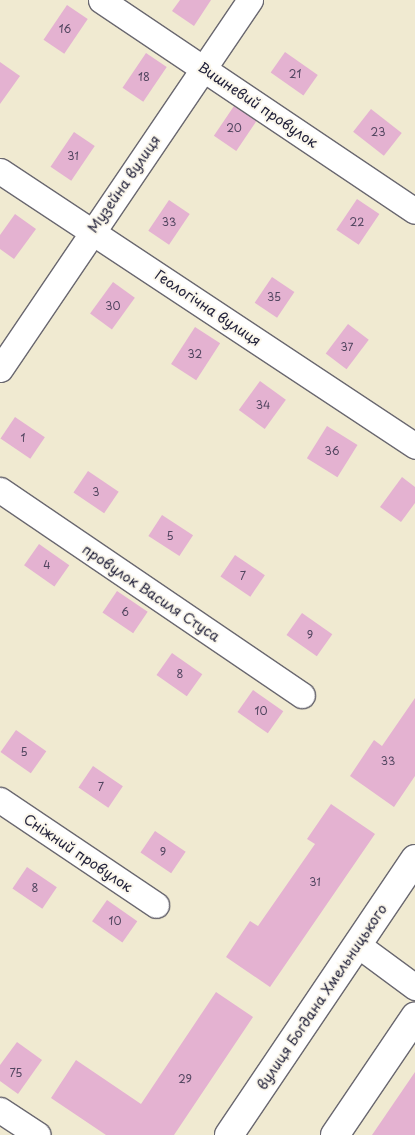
<!DOCTYPE html>
<html>
<head>
<meta charset="utf-8">
<style>
  body { margin:0 }
  #map { position:relative; width:415px; height:1135px; overflow:hidden; background:#f0ead1; font-family:"Playpen Sans",sans-serif }
  div>[style] { position:absolute }
  .building>* { inset:0; background:#e4b2d1; transform-origin:0 0 }
  .roads { filter:drop-shadow(1px 0 #6a6870) drop-shadow(-1px 0 #6a6870) drop-shadow(0 1px #6a6870) drop-shadow(0 -1px #6a6870) }
  .minor>* { height:25px; margin:-12.5px; padding:0 12.5px; transform-origin:12.5px; border-radius:12.5px; background:#fff }
  .tertiary>* { height:28px; margin:-14px; padding:0 14px; transform-origin:14px; border-radius:14px; background:#fff }
  span { translate:-50% -50%; white-space:nowrap; text-align:center; line-height:1.15; -webkit-text-stroke:4px #fbf7ec; paint-order:stroke }
  .number-label { font-size:11px; color:#524660 }
  .number-label span { -webkit-text-stroke-width:0 }
  .street-label { font-size:14px; color:#22223b }
</style>
</head>
<body>
<div id="map">
  <div class="building">
    <i style="clip-path:polygon(180px 0,211px 0,194px 26px,172px 11px)"></i>
    <i style="left:67px;top:5px;width:25px;height:42px;rotate:34deg"></i>
    <i style="left:285px;top:52px;width:40px;height:25px;rotate:35deg"></i>
    <i style="left:146px;top:53px;width:25px;height:42px;rotate:34deg"></i>
    <i style="clip-path:polygon(0 62px,20px 76px,0 104px)"></i>
    <i style="left:234px;top:106px;width:27px;height:36px;rotate:34deg"></i>
    <i style="left:371px;top:109px;width:39px;height:29px;rotate:38deg"></i>
    <i style="left:74px;top:132px;width:25px;height:42px;rotate:34deg"></i>
    <i style="left:357px;top:199px;width:27px;height:37px;rotate:34deg"></i>
    <i style="left:169px;top:200px;width:25px;height:37px;rotate:34deg"></i>
    <i style="clip-path:polygon(15px 214px,36px 229px,14px 259px,0 249px,0 235px)"></i>
    <i style="left:272px;top:277px;width:27px;height:31px;rotate:34deg"></i>
    <i style="left:113px;top:282px;width:27px;height:39px;rotate:36deg"></i>
    <i style="left:348px;top:324px;width:26px;height:37px;rotate:37deg"></i>
    <i style="left:195px;top:327px;width:30px;height:44px;rotate:33deg"></i>
    <i style="left:260px;top:381px;width:32px;height:36px;rotate:36deg"></i>
    <i style="left:15px;top:417px;width:36px;height:26px;rotate:34deg"></i>
    <i style="left:327px;top:426px;width:36px;height:38px;rotate:32deg"></i>
    <i style="left:88px;top:471px;width:37px;height:26px;rotate:34deg"></i>
    <i style="clip-path:polygon(402px 477px,415px 487px,415px 503px,401px 522px,380px 507px)"></i>
    <i style="left:162px;top:515px;width:37px;height:25px;rotate:33deg"></i>
    <i style="left:39px;top:544px;width:37px;height:26px;rotate:35deg"></i>
    <i style="left:235px;top:555px;width:36px;height:26px;rotate:34deg"></i>
    <i style="left:117px;top:591px;width:37px;height:26px;rotate:34deg"></i>
    <i style="left:302px;top:613px;width:37px;height:27px;rotate:35deg"></i>
    <i style="left:172px;top:653px;width:37px;height:27px;rotate:35deg"></i>
    <i style="left:253px;top:690px;width:37px;height:27px;rotate:35deg"></i>
    <i style="clip-path:polygon(415px 698px,415px 776px,394px 807px,350px 776px,374px 740px,382px 746px)"></i>
    <i style="left:16px;top:730px;width:37px;height:27px;rotate:35deg"></i>
    <i style="left:93px;top:766px;width:36px;height:26px;rotate:34deg"></i>
    <i style="clip-path:polygon(331px 804px,375px 834px,270px 987px,226px 957px,250px 921px,258px 926px,315px 844px,307px 839px)"></i>
    <i style="left:155px;top:831px;width:37px;height:26px;rotate:34deg"></i>
    <i style="left:27px;top:867px;width:36px;height:26px;rotate:34deg"></i>
    <i style="left:107px;top:900px;width:37px;height:26px;rotate:35deg"></i>
    <i style="clip-path:polygon(216px 992px,253px 1017px,174px 1135px,106px 1135px,51px 1098px,76px 1060px,141px 1104px)"></i>
    <i style="clip-path:polygon(17px 1042px,42px 1060px,18px 1094px,0 1081px,0 1065px)"></i>
    <i style="clip-path:polygon(415px 1072px,415px 1135px,372px 1135px)"></i>
  </div>
  <div class="roads">
    <div class="minor">
      <i style="left:101px;top:0;width:378px;rotate:33.9deg"></i>
      <i style="left:0;top:171px;width:498px;rotate:33.5deg"></i>
      <i style="left:0;top:369px;width:446px;rotate:-55.9deg"></i>
      <i style="left:0;top:490px;width:365px;rotate:34.2deg"></i>
      <i style="left:0;top:800px;width:188px;rotate:33.9deg"></i>
      <i style="left:358px;top:945px;width:71px;rotate:36.4deg"></i>
      <i style="left:0;top:1110px;width:45px;rotate:33.3deg"></i>
    </div>
    <div class="tertiary">
      <i style="left:229px;top:1135px;width:333px;rotate:-56deg"></i>
      <i style="left:335px;top:1135px;width:143px;rotate:-55.9deg"></i>
    </div>
  </div>
  <div class="number-label">
    <span style="left:65px;top:29px">16</span>
    <span style="left:295px;top:74px">21</span>
    <span style="left:144px;top:77px">18</span>
    <span style="left:234px;top:128px">20</span>
    <span style="left:378px;top:132px">23</span>
    <span style="left:73px;top:156px">31</span>
    <span style="left:169px;top:222px">33</span>
    <span style="left:357px;top:222px">22</span>
    <span style="left:274px;top:297px">35</span>
    <span style="left:113px;top:306px">30</span>
    <span style="left:347px;top:347px">37</span>
    <span style="left:195px;top:354px">32</span>
    <span style="left:263px;top:405px">34</span>
    <span style="left:23px;top:438px">1</span>
    <span style="left:332px;top:451px">36</span>
    <span style="left:96px;top:492px">3</span>
    <span style="left:170px;top:536px">5</span>
    <span style="left:47px;top:565px">4</span>
    <span style="left:243px;top:576px">7</span>
    <span style="left:125px;top:612px">6</span>
    <span style="left:310px;top:635px">9</span>
    <span style="left:180px;top:674px">8</span>
    <span style="left:261px;top:711px">10</span>
    <span style="left:24px;top:752px">5</span>
    <span style="left:388px;top:761px">33</span>
    <span style="left:101px;top:787px">7</span>
    <span style="left:163px;top:852px">9</span>
    <span style="left:315px;top:882px">31</span>
    <span style="left:35px;top:888px">8</span>
    <span style="left:115px;top:921px">10</span>
    <span style="left:16px;top:1073px">75</span>
    <span style="left:185px;top:1079px">29</span>
  </div>
  <div class="street-label">
    <span style="left:258px;top:105px;rotate:34deg">Вишневий провулок</span>
    <span style="left:124px;top:184px;rotate:-55deg">Музейна вулиця</span>
    <span style="left:208px;top:308px;rotate:34deg">Геологічна вулиця</span>
    <span style="left:151px;top:593px;rotate:34deg">провулок Василя Стуса</span>
    <span style="left:78px;top:853px;rotate:34deg">Сніжний провулок</span>
    <span style="left:322px;top:997px;rotate:-56deg">вулиця Богдана Хмельницького</span>
  </div>
</div>
</body>
</html>
